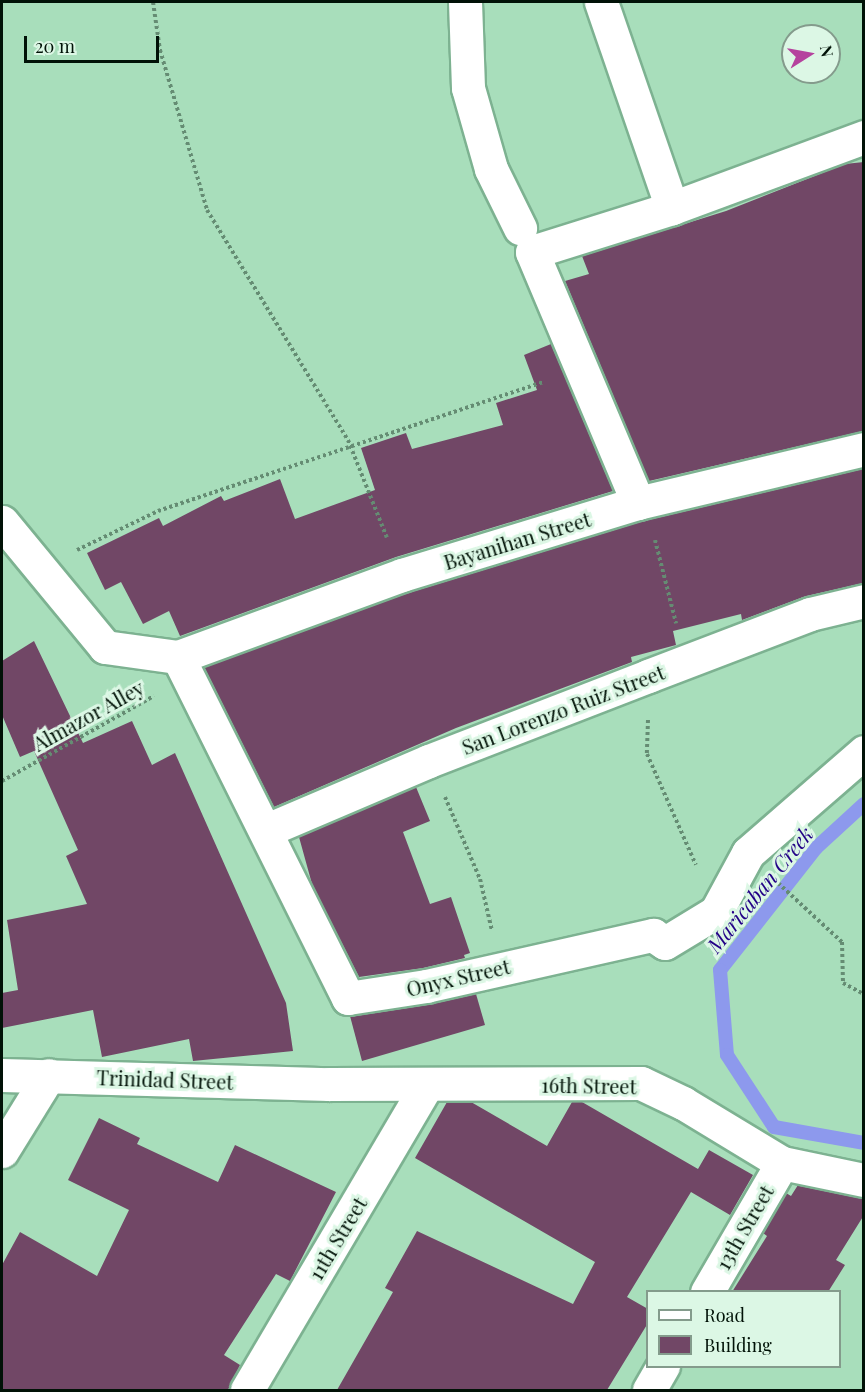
<!DOCTYPE html>
<html>
<head>
<meta charset="utf-8">
<style>
  body { margin:0 }
  #map { position:relative; width:865px; height:1392px; overflow:hidden; background:#a8debb; font-family:"Playfair Display",serif }
  div>[style] { position:absolute }
  .stream>* { height:14px; margin:-7px; padding:0 7px; transform-origin:7px; border-radius:7px; background:#8d99ed }
  .building>* { inset:0; background:#714766 }
  .path>* { height:4px; margin-top:-2px; transform-origin:0; background:repeating-linear-gradient(90deg,#658c73 0 3px,transparent 0 6px) }
  .roads { filter:drop-shadow(2px 0 #7db291) drop-shadow(-2px 0 #7db291) drop-shadow(0 2px #7db291) drop-shadow(0 -2px #7db291) }
  .minor>* { height:33px; margin:-16.5px; padding:0 16.5px; transform-origin:16.5px; border-radius:16.5px; background:#fff }
  span { translate:-50% -50%; white-space:nowrap; text-align:center; line-height:1.15; -webkit-text-stroke:6px #dcf7e5; paint-order:stroke }
  .street-label { font-size:20px; color:#011207 }
  .water-label { font-size:21px; color:#220186; font-style:italic }
  .frame { position:absolute; inset:0; border:3px solid #011207; pointer-events:none }
  .legend { position:absolute; left:646px; top:1290px; width:195px; height:78px; box-sizing:border-box; background:#dcf7e5; border:2px solid #849b8c; margin:0; padding:8px 10px; list-style:none; font-size:18px; color:#011207 }
  .legend li { display:flex; align-items:center; gap:12px; height:30px }
  .legend b { width:30px; border:2px solid #849b8c }
  .north { position:absolute; left:781px; top:24px; width:60px; height:60px; box-sizing:border-box; background:#dcf7e5; border:2px solid #849b8c; border-radius:50%; rotate:79deg; font-size:16px; font-weight:700; line-height:24px; text-align:center; color:#011207 }
  .north::after { content:''; display:block; margin:auto; width:21px; height:27px; background:#b5439e; clip-path:polygon(50% 0,100% 100%,50% 72%,0 100%) }
  .scale { position:absolute; left:24px; top:36px; width:135px; height:27px; box-sizing:border-box; border:3px solid #011207; border-top:0; padding-left:8px; font-size:18px; line-height:21px; white-space:nowrap; color:#011207; -webkit-text-stroke:4px #dcf7e5; paint-order:stroke }
</style>
</head>
<body>
<div id="map">
  <div class="stream">
    <i style="left:864px;top:804px;width:65px;rotate:137.5deg"></i>
    <i style="left:816px;top:848px;width:155px;rotate:128.2deg"></i>
    <i style="left:720px;top:970px;width:85px;rotate:85.3deg"></i>
    <i style="left:727px;top:1055px;width:86px;rotate:56.9deg"></i>
    <i style="left:774px;top:1127px;width:91px;rotate:10.1deg"></i>
  </div>
  <div class="building">
    <i style="clip-path:polygon(864px 162px,864px 431px,649px 481px,565px 281px,589px 274px,582px 256px,726px 211px,845px 164px)"></i>
    <i style="clip-path:polygon(551px 344px,613px 491px,396px 557px,180px 636px,169px 611px,143px 624px,121px 582px,105px 590px,87px 553px,159px 518px,163px 526px,221px 496px,224px 501px,280px 479px,295px 519px,375px 490px,361px 448px,406px 433px,412px 449px,503px 425px,496px 403px,537px 390px,524px 355px)"></i>
    <i style="clip-path:polygon(864px 468px,864px 583px,806px 596px,742px 620px,741px 614px,673px 631px,676px 645px,631px 657px,632px 662px,456px 728px,274px 807px,204px 667px,408px 593px,643px 521px)"></i>
    <i style="clip-path:polygon(34px 641px,83px 743px,132px 721px,152px 765px,175px 753px,286px 1003px,293px 1051px,193px 1061px,189px 1039px,102px 1057px,93px 1010px,2px 1028px,2px 993px,18px 990px,7px 920px,87px 904px,66px 856px,78px 850px,34px 751px,20px 757px,2px 715px,2px 661px)"></i>
    <i style="clip-path:polygon(416px 787px,430px 821px,403px 832px,430px 904px,451px 897px,470px 953px,464px 955px,465px 958px,423px 968px,359px 977px,312px 884px,299px 837px)"></i>
    <i style="clip-path:polygon(476px 994px,485px 1025px,362px 1061px,350px 1016px)"></i>
    <i style="clip-path:polygon(447px 1102px,471px 1102px,547px 1146px,572px 1102px,582px 1102px,698px 1169px,709px 1150px,753px 1175px,730px 1215px,691px 1192px,627px 1297px,648px 1309px,648px 1323px,607px 1390px,337px 1390px,393px 1292px,385px 1288px,417px 1231px,573px 1304px,595px 1262px,415px 1158px)"></i>
    <i style="clip-path:polygon(99px 1118px,140px 1138px,137px 1144px,218px 1182px,235px 1145px,336px 1192px,290px 1281px,276px 1274px,224px 1355px,240px 1365px,228px 1390px,2px 1390px,2px 1265px,20px 1232px,97px 1276px,129px 1210px,68px 1180px)"></i>
    <i style="clip-path:polygon(798px 1185px,864px 1199px,864px 1215px,836px 1260px,845px 1265px,828px 1292px,732px 1292px,767px 1236px,763px 1233px,786px 1193px,791px 1196px)"></i>
  </div>
  <div class="path">
    <i style="left:153px;top:2px;width:49px;rotate:81.7deg"></i>
    <i style="left:160px;top:50px;width:167px;rotate:73.6deg"></i>
    <i style="left:207px;top:210px;width:270px;rotate:58.5deg"></i>
    <i style="left:348px;top:440px;width:105px;rotate:68.3deg"></i>
    <i style="left:655px;top:540px;width:86px;rotate:75.8deg"></i>
    <i style="left:77px;top:550px;width:90px;rotate:-25.7deg"></i>
    <i style="left:158px;top:511px;width:406px;rotate:-18.5deg"></i>
    <i style="left:648px;top:720px;width:34px;rotate:92deg"></i>
    <i style="left:647px;top:754px;width:121px;rotate:66.2deg"></i>
    <i style="left:2px;top:781px;width:174px;rotate:-29.2deg"></i>
    <i style="left:445px;top:797px;width:89px;rotate:66.9deg"></i>
    <i style="left:480px;top:879px;width:53px;rotate:77deg"></i>
    <i style="left:778px;top:883px;width:87px;rotate:42.7deg"></i>
    <i style="left:842px;top:942px;width:41px;rotate:88.6deg"></i>
    <i style="left:843px;top:983px;width:24px;rotate:28deg"></i>
  </div>
  <div class="roads">
    <div class="minor">
      <i style="left:465px;top:2px;width:86px;rotate:88deg"></i>
      <i style="left:468px;top:88px;width:84px;rotate:74.1deg"></i>
      <i style="left:491px;top:169px;width:66px;rotate:63.8deg"></i>
      <i style="left:601px;top:2px;width:218px;rotate:71deg"></i>
      <i style="left:638px;top:503px;width:272px;rotate:-112.9deg"></i>
      <i style="left:532px;top:252px;width:147px;rotate:-17.4deg"></i>
      <i style="left:672px;top:208px;width:205px;rotate:-20.3deg"></i>
      <i style="left:2px;top:522px;width:162px;rotate:50.5deg"></i>
      <i style="left:105px;top:647px;width:74px;rotate:7.8deg"></i>
      <i style="left:178px;top:657px;width:239px;rotate:-20.1deg"></i>
      <i style="left:402px;top:575px;width:247px;rotate:-17deg"></i>
      <i style="left:638px;top:503px;width:232px;rotate:-13.4deg"></i>
      <i style="left:178px;top:657px;width:381px;rotate:63.5deg"></i>
      <i style="left:348px;top:998px;width:79px;rotate:-8.7deg"></i>
      <i style="left:426px;top:986px;width:233px;rotate:-12.7deg"></i>
      <i style="left:653px;top:935px;width:14px;rotate:34deg"></i>
      <i style="left:665px;top:943px;width:60px;rotate:-31.3deg"></i>
      <i style="left:716px;top:912px;width:67px;rotate:-61.5deg"></i>
      <i style="left:748px;top:853px;width:154px;rotate:-41deg"></i>
      <i style="left:267px;top:830px;width:176px;rotate:-23.1deg"></i>
      <i style="left:429px;top:761px;width:235px;rotate:-21.2deg"></i>
      <i style="left:648px;top:676px;width:173px;rotate:-20.9deg"></i>
      <i style="left:810px;top:614px;width:56px;rotate:-13.5deg"></i>
      <i style="left:2px;top:1075px;width:327px;rotate:1.6deg"></i>
      <i style="left:329px;top:1084px;width:312px;rotate:-0.2deg"></i>
      <i style="left:641px;top:1083px;width:47px;rotate:25.5deg"></i>
      <i style="left:683px;top:1103px;width:116px;rotate:31.2deg"></i>
      <i style="left:782px;top:1163px;width:84px;rotate:11.7deg"></i>
      <i style="left:2px;top:1151px;width:89px;rotate:-58.3deg"></i>
      <i style="left:707px;top:1292px;width:149px;rotate:-59.8deg"></i>
      <i style="left:247px;top:1390px;width:354px;rotate:-59.5deg"></i>
      <i style="left:649px;top:1390px;width:28px;rotate:-60deg"></i>
    </div>
  </div>
  <div class="street-label">
    <span style="left:517px;top:540px;rotate:-17deg">Bayanihan Street</span>
    <span style="left:563px;top:709px;rotate:-21deg">San Lorenzo Ruiz Street</span>
    <span style="left:88px;top:715px;rotate:-29deg">Almazor Alley</span>
    <span style="left:458px;top:977px;rotate:-13deg">Onyx Street</span>
    <span style="left:165px;top:1079px;rotate:2deg">Trinidad Street</span>
    <span style="left:589px;top:1085px;rotate:1deg">16th Street</span>
    <span style="left:744px;top:1227px;rotate:-60deg">13th Street</span>
    <span style="left:337px;top:1238px;rotate:-59deg">11th Street</span>
  </div>
  <div class="water-label">
    <span style="left:759px;top:889px;rotate:-51deg">Maricaban Creek</span>
  </div>
  <div class="frame"></div>
  <ul class="legend">
  <li><b style="height:8px;background:#fff"></b>Road</li>
  <li><b style="height:16px;background:#714766"></b>Building</li>
  </ul>
  <div class="north">N</div>
  <div class="scale">20 m</div>
</div>
</body>
</html>
